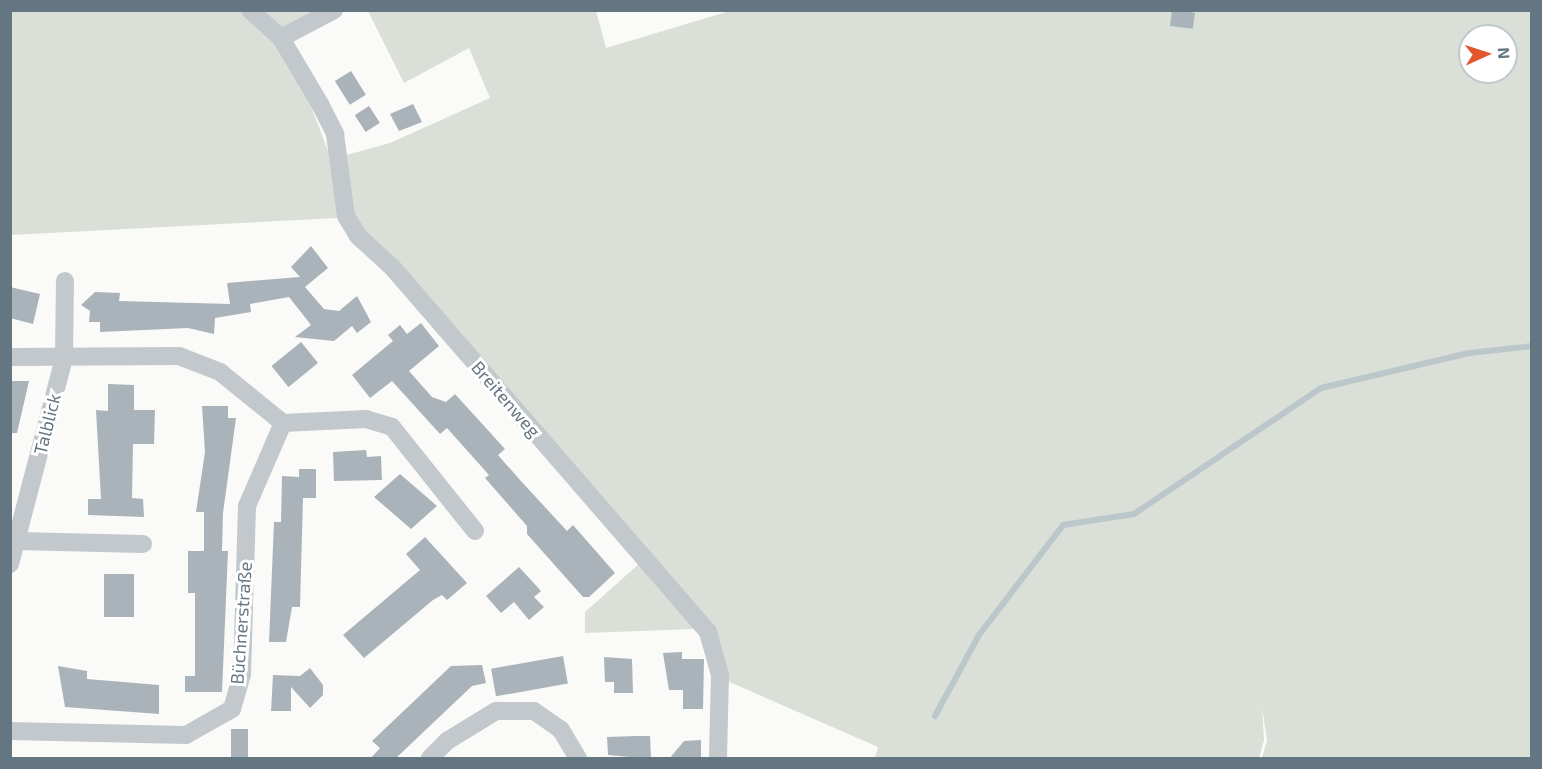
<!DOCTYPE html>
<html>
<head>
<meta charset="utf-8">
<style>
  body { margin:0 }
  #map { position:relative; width:1542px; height:769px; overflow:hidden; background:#fafaf8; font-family:"Exo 2",sans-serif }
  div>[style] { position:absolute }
  .green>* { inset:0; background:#dadfd7 }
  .stream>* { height:6px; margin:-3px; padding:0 3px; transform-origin:3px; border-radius:3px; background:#bbc7cb }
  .building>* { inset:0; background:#aab3b9; transform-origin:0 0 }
  .street>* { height:18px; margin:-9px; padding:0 9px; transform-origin:9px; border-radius:9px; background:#c3c8cc }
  span { translate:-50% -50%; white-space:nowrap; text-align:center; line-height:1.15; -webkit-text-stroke:6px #fff; paint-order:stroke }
  .street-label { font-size:18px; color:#657683 }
  .frame { position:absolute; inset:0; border:12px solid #657683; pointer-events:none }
  .north { position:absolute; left:1458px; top:24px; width:60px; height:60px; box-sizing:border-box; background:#fff; border:2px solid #c1c8cd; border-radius:50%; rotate:87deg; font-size:16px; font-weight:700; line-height:24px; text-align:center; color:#657683 }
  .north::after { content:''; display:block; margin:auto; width:21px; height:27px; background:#e4572e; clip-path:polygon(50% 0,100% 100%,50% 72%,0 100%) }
</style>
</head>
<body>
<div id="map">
  <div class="green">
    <i style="clip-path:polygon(evenodd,733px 10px,1531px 11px,1531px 758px,1262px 758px,1267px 740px,1262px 707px,1264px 740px,1259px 758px,875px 758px,878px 747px,725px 680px,723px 656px,351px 216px,343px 156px,390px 143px,490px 98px,469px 48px,404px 83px,368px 11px,596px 11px,606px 48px,733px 10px,1470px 36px,1506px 36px,1506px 72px,1470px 72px,1470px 36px)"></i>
    <i style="clip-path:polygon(11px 11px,242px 11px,280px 42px,306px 93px,330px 156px,338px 218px,11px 235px)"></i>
    <i style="clip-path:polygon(259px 11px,324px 11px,283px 29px)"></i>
    <i style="clip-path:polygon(640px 563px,694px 629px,585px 633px,585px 612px)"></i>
  </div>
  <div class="stream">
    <i style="left:935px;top:716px;width:92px;rotate:-61.5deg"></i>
    <i style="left:979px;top:635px;width:138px;rotate:-52.6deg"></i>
    <i style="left:1063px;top:525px;width:72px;rotate:-8.8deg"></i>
    <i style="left:1134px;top:514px;width:225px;rotate:-34deg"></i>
    <i style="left:1321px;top:388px;width:152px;rotate:-13.3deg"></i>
    <i style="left:1469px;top:353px;width:63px;rotate:-6.3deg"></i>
  </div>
  <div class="building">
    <i style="left:1172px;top:10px;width:23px;height:16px;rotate:7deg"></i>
    <i style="left:351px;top:71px;width:28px;height:19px;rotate:58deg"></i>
    <i style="clip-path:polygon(413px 104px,422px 122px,399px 131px,390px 114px)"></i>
    <i style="left:369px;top:106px;width:20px;height:17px;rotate:57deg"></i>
    <i style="clip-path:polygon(311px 246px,328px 268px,305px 287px,324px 309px,339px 311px,357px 296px,371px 322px,357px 333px,352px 326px,334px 341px,295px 337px,311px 325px,289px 297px,250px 304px,251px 312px,215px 318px,214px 334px,188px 328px,100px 332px,100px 322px,89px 322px,90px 311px,81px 305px,95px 292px,120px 293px,119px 301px,230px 304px,227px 283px,300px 277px,291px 267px)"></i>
    <i style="clip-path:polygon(10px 287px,40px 294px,33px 324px,10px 318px)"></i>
    <i style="clip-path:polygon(421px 323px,439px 346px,409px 371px,432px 397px,446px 402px,455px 394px,505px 449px,498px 455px,520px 480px,567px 531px,573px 525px,615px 573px,589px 597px,583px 597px,527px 534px,527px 526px,485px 478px,489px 475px,447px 428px,440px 434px,392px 381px,370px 398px,352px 375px,393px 341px,388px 335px,400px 325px,407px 334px)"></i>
    <i style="left:301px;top:342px;width:27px;height:38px;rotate:51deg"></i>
    <i style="clip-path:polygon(10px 381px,29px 381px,17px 433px,10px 433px)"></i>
    <i style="clip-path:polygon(108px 384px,134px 385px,134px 410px,155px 410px,154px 444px,133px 444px,132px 498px,143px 499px,144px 517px,88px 515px,88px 499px,101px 499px,96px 410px,108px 411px)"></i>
    <i style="clip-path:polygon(202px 406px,228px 406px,228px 418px,236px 418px,223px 513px,222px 551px,228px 551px,222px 692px,185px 692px,185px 676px,195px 676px,195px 593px,188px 593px,188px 551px,204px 551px,204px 512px,196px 512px,205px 452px)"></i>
    <i style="clip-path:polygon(366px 450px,367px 457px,381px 456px,382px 480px,334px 481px,333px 452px)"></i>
    <i style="clip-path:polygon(299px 469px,316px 469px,316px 498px,303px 498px,300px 607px,292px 607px,286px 642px,269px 642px,274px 522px,281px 522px,282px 476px,299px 477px)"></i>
    <i style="clip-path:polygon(400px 474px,437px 506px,411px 529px,374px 497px)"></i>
    <i style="clip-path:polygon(425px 537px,467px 583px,447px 600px,442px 595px,433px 600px,364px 658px,343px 635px,420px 570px,406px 554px)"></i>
    <i style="clip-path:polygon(519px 567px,541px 591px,534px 597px,544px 607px,529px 620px,514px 602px,501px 613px,486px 596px)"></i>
    <i style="left:104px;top:574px;width:30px;height:43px"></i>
    <i style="clip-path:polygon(682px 652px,682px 659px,704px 659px,703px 709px,683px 709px,683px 690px,669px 690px,663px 653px)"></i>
    <i style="left:563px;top:656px;width:28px;height:73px;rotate:80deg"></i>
    <i style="clip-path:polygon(604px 657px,632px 659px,633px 693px,614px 693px,614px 682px,605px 682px)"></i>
    <i style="clip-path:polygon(482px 665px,486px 683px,472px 686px,395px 759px,370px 759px,380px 748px,372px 741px,451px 666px)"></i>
    <i style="clip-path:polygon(58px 666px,87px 671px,87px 679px,159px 685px,159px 714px,65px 707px)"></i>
    <i style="clip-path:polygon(310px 668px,323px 685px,323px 695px,310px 708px,291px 687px,291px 711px,271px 711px,273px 675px,300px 676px)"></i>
    <i style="left:231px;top:729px;width:17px;height:30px"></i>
    <i style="clip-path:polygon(636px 736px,650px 736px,651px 759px,608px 755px,607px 737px)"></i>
    <i style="clip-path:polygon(701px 740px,701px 759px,669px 759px,684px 741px)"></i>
  </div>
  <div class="street">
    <i style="left:250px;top:10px;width:42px;rotate:42.1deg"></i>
    <i style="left:281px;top:38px;width:77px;rotate:59.4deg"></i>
    <i style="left:320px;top:104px;width:34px;rotate:63deg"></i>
    <i style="left:335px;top:134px;width:83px;rotate:82.4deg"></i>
    <i style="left:346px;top:216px;width:23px;rotate:59deg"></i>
    <i style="left:358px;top:236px;width:46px;rotate:42.4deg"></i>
    <i style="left:392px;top:267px;width:483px;rotate:49.1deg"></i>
    <i style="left:708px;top:632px;width:45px;rotate:74.4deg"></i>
    <i style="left:720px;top:675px;width:83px;rotate:91.4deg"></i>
    <i style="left:281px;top:38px;width:60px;rotate:-27.8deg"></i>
    <i style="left:10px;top:357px;width:169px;rotate:-0.3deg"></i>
    <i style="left:179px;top:356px;width:44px;rotate:21.3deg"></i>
    <i style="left:220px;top:372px;width:81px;rotate:39deg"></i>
    <i style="left:283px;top:423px;width:83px;rotate:-2.8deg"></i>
    <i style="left:366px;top:419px;width:27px;rotate:17deg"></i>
    <i style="left:392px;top:427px;width:133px;rotate:51.4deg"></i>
    <i style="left:17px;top:541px;width:126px;rotate:1.4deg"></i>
    <i style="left:10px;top:564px;width:213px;rotate:-75.3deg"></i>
    <i style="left:64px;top:358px;width:77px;rotate:-89.3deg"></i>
    <i style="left:10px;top:731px;width:176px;rotate:1.3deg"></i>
    <i style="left:186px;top:735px;width:53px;rotate:-29.5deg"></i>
    <i style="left:232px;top:709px;width:36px;rotate:-74deg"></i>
    <i style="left:242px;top:674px;width:168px;rotate:-88.3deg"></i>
    <i style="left:247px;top:506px;width:90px;rotate:-66.6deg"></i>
    <i style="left:430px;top:758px;width:24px;rotate:-45deg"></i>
    <i style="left:447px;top:741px;width:57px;rotate:-31.5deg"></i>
    <i style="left:496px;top:711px;width:38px"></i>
    <i style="left:534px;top:711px;width:33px;rotate:35deg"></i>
    <i style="left:561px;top:730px;width:33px;rotate:59deg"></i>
  </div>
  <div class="street-label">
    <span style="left:506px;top:399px;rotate:49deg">Breitenweg</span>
    <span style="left:47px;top:424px;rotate:-76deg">Talblick</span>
    <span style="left:241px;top:623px;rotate:-86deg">Büchnerstraße</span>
  </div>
  <div class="frame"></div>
  <div class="north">N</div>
</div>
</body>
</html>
